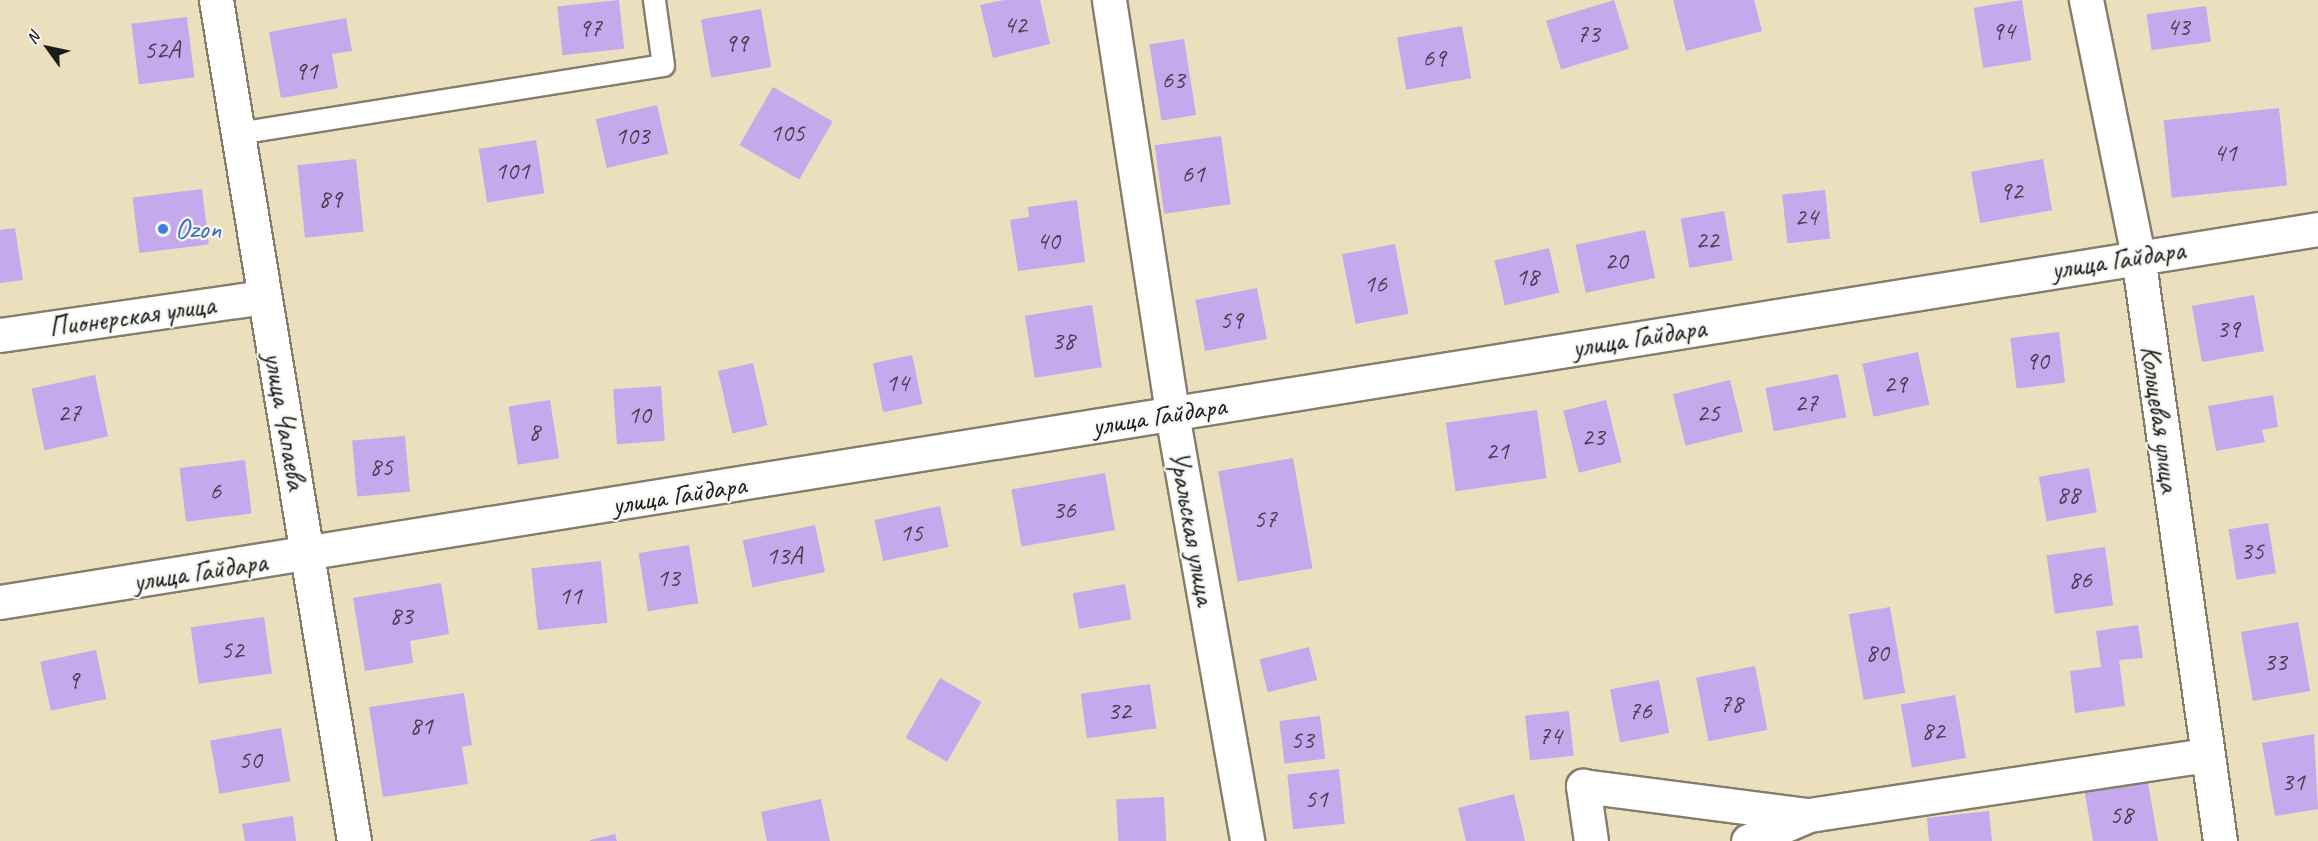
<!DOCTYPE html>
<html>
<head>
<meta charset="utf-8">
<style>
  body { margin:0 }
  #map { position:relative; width:2318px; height:841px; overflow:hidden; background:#ecdfbd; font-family:Caveat,sans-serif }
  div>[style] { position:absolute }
  .building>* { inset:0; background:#c5a9ec; transform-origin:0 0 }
  .roads { filter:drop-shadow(2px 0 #847e6c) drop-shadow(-2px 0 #847e6c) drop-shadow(0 2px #847e6c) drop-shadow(0 -2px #847e6c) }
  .lane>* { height:21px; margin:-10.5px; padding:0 10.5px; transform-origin:10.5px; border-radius:10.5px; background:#fff }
  .street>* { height:33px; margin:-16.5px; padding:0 16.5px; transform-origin:16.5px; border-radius:16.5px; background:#fff }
  .secondary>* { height:33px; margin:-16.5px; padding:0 16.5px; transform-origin:16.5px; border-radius:16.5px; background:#fff }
  .dots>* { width:16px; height:16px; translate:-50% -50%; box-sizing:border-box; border:3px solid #f6f6f2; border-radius:50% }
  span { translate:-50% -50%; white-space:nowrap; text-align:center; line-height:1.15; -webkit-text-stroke:4.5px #f6f6f2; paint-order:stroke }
  .number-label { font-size:26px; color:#463f50 }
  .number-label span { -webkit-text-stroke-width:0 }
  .shop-label { font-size:28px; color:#366cbe }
  .left { translate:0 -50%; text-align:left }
  .street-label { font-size:28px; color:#1c1c1c }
  .north { position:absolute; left:18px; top:18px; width:60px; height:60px; -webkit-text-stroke:4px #f6f6f2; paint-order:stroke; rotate:303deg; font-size:16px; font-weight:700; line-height:24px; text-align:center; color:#1c1c1c }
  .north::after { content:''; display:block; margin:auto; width:21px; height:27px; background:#1c1c1c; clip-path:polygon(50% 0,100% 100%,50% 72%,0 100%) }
</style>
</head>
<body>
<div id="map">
  <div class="building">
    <i style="left:619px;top:0;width:49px;height:62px;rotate:84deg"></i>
    <i style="clip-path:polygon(1004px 0,1040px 0,1050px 44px,993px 58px,980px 5px)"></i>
    <i style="left:1614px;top:0;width:51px;height:71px;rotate:73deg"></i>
    <i style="clip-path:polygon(1673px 0,1754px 0,1762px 31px,1686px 51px)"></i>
    <i style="left:2022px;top:0;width:61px;height:49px;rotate:81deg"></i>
    <i style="left:2206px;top:6px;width:36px;height:60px;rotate:82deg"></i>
    <i style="left:761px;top:9px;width:59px;height:61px;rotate:80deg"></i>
    <i style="left:187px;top:17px;width:61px;height:56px;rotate:83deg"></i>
    <i style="clip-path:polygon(346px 18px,352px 51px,332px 54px,338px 88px,281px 98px,269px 32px)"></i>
    <i style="left:1462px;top:26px;width:53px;height:66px;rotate:80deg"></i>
    <i style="left:1184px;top:39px;width:77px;height:35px;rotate:81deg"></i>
    <i style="left:773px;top:87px;width:69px;height:67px;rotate:30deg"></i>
    <i style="left:657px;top:105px;width:50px;height:63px;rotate:77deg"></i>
    <i style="left:2279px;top:108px;width:78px;height:116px;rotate:84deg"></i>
    <i style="left:1221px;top:136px;width:69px;height:67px;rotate:82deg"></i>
    <i style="left:536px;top:140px;width:54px;height:58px;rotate:81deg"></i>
    <i style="left:356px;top:159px;width:73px;height:59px;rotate:84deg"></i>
    <i style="left:2043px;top:159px;width:52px;height:73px;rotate:80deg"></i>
    <i style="left:202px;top:189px;width:56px;height:70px;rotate:83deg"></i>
    <i style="left:1825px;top:190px;width:49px;height:43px;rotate:84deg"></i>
    <i style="clip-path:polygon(1077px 200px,1085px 262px,1018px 271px,1010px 220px,1029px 217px,1028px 207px)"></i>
    <i style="left:1724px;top:211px;width:50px;height:44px;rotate:80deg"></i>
    <i style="clip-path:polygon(15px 228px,23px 280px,0 283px,0 230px)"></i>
    <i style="left:1645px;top:230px;width:49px;height:71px;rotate:78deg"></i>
    <i style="left:1395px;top:244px;width:71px;height:54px;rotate:79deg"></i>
    <i style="left:1549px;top:248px;width:46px;height:56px;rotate:77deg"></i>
    <i style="left:1257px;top:288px;width:52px;height:63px;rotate:79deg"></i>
    <i style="left:2254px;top:295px;width:57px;height:63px;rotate:80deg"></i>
    <i style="left:1092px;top:305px;width:63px;height:68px;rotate:81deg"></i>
    <i style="left:2059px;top:332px;width:51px;height:49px;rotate:83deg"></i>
    <i style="left:1918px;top:352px;width:54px;height:57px;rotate:78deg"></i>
    <i style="left:912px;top:355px;width:50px;height:40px;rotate:78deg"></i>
    <i style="left:753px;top:363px;width:64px;height:36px;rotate:77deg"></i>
    <i style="left:1838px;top:374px;width:44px;height:74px;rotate:79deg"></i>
    <i style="left:95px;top:375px;width:63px;height:65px;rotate:78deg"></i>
    <i style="left:1730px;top:380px;width:53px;height:59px;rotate:76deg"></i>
    <i style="left:661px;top:386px;width:55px;height:48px;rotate:86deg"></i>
    <i style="clip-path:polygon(2273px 395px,2278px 427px,2262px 430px,2265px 442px,2216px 451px,2208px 406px)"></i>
    <i style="left:550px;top:400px;width:59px;height:42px;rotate:81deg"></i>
    <i style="left:1606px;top:400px;width:64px;height:44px;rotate:76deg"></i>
    <i style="left:1537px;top:410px;width:69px;height:92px;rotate:82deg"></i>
    <i style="left:405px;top:436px;width:56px;height:53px;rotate:85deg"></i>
    <i style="left:1293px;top:458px;width:112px;height:76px;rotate:80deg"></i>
    <i style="left:245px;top:460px;width:54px;height:66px;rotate:83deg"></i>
    <i style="left:2089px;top:468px;width:45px;height:51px;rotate:80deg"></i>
    <i style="left:1105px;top:473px;width:58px;height:95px;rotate:80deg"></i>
    <i style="left:940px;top:506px;width:42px;height:67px;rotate:78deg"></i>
    <i style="left:2268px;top:523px;width:51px;height:40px;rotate:81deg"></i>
    <i style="left:815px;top:525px;width:48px;height:74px;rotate:78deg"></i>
    <i style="left:689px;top:545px;width:59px;height:51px;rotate:81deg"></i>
    <i style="left:2105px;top:547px;width:59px;height:59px;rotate:82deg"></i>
    <i style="left:601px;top:561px;width:62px;height:70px;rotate:84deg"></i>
    <i style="clip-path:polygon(441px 583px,449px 634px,410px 641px,413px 663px,365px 671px,353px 598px)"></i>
    <i style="left:1125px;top:584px;width:36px;height:53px;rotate:80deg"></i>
    <i style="left:1890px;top:607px;width:87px;height:42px;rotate:80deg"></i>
    <i style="left:264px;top:617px;width:57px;height:74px;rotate:82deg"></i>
    <i style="left:2298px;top:622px;width:70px;height:58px;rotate:80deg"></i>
    <i style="clip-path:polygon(2138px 625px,2143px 658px,2119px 660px,2125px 706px,2075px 713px,2070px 671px,2101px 667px,2096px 631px)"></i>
    <i style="left:1309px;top:647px;width:34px;height:51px;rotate:76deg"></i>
    <i style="left:96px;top:650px;width:50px;height:57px;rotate:78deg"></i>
    <i style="left:1755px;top:666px;width:65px;height:60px;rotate:79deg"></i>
    <i style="left:940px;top:678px;width:48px;height:69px;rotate:30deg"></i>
    <i style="left:1659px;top:680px;width:54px;height:50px;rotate:79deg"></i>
    <i style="left:1150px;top:684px;width:45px;height:70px;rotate:82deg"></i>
    <i style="clip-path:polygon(464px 693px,472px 745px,462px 747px,468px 784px,383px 797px,369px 707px)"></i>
    <i style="left:1955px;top:695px;width:64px;height:55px;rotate:80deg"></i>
    <i style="left:1569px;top:711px;width:45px;height:44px;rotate:84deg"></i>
    <i style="left:1320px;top:716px;width:43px;height:41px;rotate:83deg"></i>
    <i style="left:281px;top:728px;width:54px;height:72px;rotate:80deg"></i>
    <i style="clip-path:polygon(2314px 734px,2318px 809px,2275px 816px,2262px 743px)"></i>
    <i style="left:1339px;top:769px;width:55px;height:52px;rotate:84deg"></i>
    <i style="clip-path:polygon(2147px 777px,2158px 841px,2093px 841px,2084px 788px)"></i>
    <i style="clip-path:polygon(1514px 794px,1525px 841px,1466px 841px,1458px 808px)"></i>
    <i style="left:1164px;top:797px;width:44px;height:48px;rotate:87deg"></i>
    <i style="clip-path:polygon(821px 799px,830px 841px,767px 841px,761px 812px)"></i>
    <i style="clip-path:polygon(1989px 811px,1992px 841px,1929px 841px,1927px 818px)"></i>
    <i style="clip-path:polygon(293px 816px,296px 841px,245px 841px,242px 824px)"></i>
    <i style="clip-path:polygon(615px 834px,617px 841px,590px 841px,590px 840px)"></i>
  </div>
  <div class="roads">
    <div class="lane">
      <i style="left:238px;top:133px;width:430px;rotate:-9.1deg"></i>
      <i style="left:663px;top:65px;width:66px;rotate:-97.9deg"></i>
    </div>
    <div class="street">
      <i style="left:1109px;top:0;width:419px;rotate:81.3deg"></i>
      <i style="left:1172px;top:414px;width:434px;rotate:80deg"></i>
      <i style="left:2086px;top:0;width:261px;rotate:78.5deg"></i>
      <i style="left:2138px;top:256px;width:591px;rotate:82.02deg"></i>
      <i style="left:0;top:335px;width:266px;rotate:-8.2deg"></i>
      <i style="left:0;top:602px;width:2348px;rotate:-9.14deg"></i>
      <i style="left:1591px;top:841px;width:56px;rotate:-98.3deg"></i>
      <i style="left:1583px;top:786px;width:226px;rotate:7.4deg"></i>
      <i style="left:1748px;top:841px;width:66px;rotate:-23.1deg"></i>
      <i style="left:1809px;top:815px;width:401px;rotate:-8.6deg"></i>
    </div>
    <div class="secondary">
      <i style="left:216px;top:0;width:852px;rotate:80.68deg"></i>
    </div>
  </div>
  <div class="dots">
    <i style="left:163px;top:229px;background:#3f7fe0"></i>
  </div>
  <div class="number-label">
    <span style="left:1015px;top:25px">42</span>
    <span style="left:2178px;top:27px">43</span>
    <span style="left:590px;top:28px">97</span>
    <span style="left:2003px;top:31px">94</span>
    <span style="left:1588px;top:34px">73</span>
    <span style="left:736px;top:43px">99</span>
    <span style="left:162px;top:50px">52А</span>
    <span style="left:1434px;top:58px">69</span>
    <span style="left:306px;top:71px">91</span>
    <span style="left:1173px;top:80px">63</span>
    <span style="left:787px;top:133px">105</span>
    <span style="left:632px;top:136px">103</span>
    <span style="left:2225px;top:153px">41</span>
    <span style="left:512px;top:171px">101</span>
    <span style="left:1193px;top:174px">61</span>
    <span style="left:2011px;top:191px">92</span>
    <span style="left:330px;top:199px">89</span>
    <span style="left:1806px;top:217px">24</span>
    <span style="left:1707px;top:240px">22</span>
    <span style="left:1048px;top:241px">40</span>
    <span style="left:1616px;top:261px">20</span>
    <span style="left:1527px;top:277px">18</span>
    <span style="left:1375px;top:284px">16</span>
    <span style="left:1231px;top:320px">59</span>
    <span style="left:2228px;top:329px">39</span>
    <span style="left:1063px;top:341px">38</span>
    <span style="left:2037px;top:361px">90</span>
    <span style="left:897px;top:383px">14</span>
    <span style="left:1895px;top:384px">29</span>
    <span style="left:1806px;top:403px">27</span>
    <span style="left:69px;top:413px">27</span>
    <span style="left:1708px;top:413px">25</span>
    <span style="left:639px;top:415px">10</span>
    <span style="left:534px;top:432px">8</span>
    <span style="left:1593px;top:437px">23</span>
    <span style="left:1497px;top:451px">21</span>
    <span style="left:381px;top:467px">85</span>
    <span style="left:215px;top:491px">6</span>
    <span style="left:2068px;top:495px">88</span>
    <span style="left:1064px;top:510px">36</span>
    <span style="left:1265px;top:519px">57</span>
    <span style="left:911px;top:533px">15</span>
    <span style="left:2252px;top:551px">35</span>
    <span style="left:784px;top:556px">13А</span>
    <span style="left:668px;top:578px">13</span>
    <span style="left:2080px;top:580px">86</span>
    <span style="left:570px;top:596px">11</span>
    <span style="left:401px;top:616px">83</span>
    <span style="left:232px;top:650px">52</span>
    <span style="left:1877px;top:653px">80</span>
    <span style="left:2275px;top:662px">33</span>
    <span style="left:73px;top:680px">9</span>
    <span style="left:1731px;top:704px">78</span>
    <span style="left:1119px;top:711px">32</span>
    <span style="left:1640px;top:711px">76</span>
    <span style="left:421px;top:726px">81</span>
    <span style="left:1933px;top:731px">82</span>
    <span style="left:1550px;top:736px">74</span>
    <span style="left:1302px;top:740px">53</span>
    <span style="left:250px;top:760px">50</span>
    <span style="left:2293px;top:782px">31</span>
    <span style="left:1316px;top:799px">51</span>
    <span style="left:2121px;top:815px">58</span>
  </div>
  <div class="shop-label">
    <span class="left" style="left:175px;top:229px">Ozon</span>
  </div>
  <div class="street-label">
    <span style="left:2118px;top:260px;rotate:-9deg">улица Гайдара</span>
    <span style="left:132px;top:316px;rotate:-8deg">Пионерская улица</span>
    <span style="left:1639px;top:338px;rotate:-9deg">улица Гайдара</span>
    <span style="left:1159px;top:416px;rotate:-9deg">улица Гайдара</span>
    <span style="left:2160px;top:419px;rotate:82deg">Кольцевая улица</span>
    <span style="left:285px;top:421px;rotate:80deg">улица Чапаева</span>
    <span style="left:679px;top:495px;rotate:-9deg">улица Гайдара</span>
    <span style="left:1192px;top:528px;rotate:80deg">Уральская улица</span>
    <span style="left:200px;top:572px;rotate:-9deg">улица Гайдара</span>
  </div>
  <div class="north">N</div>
</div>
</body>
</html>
